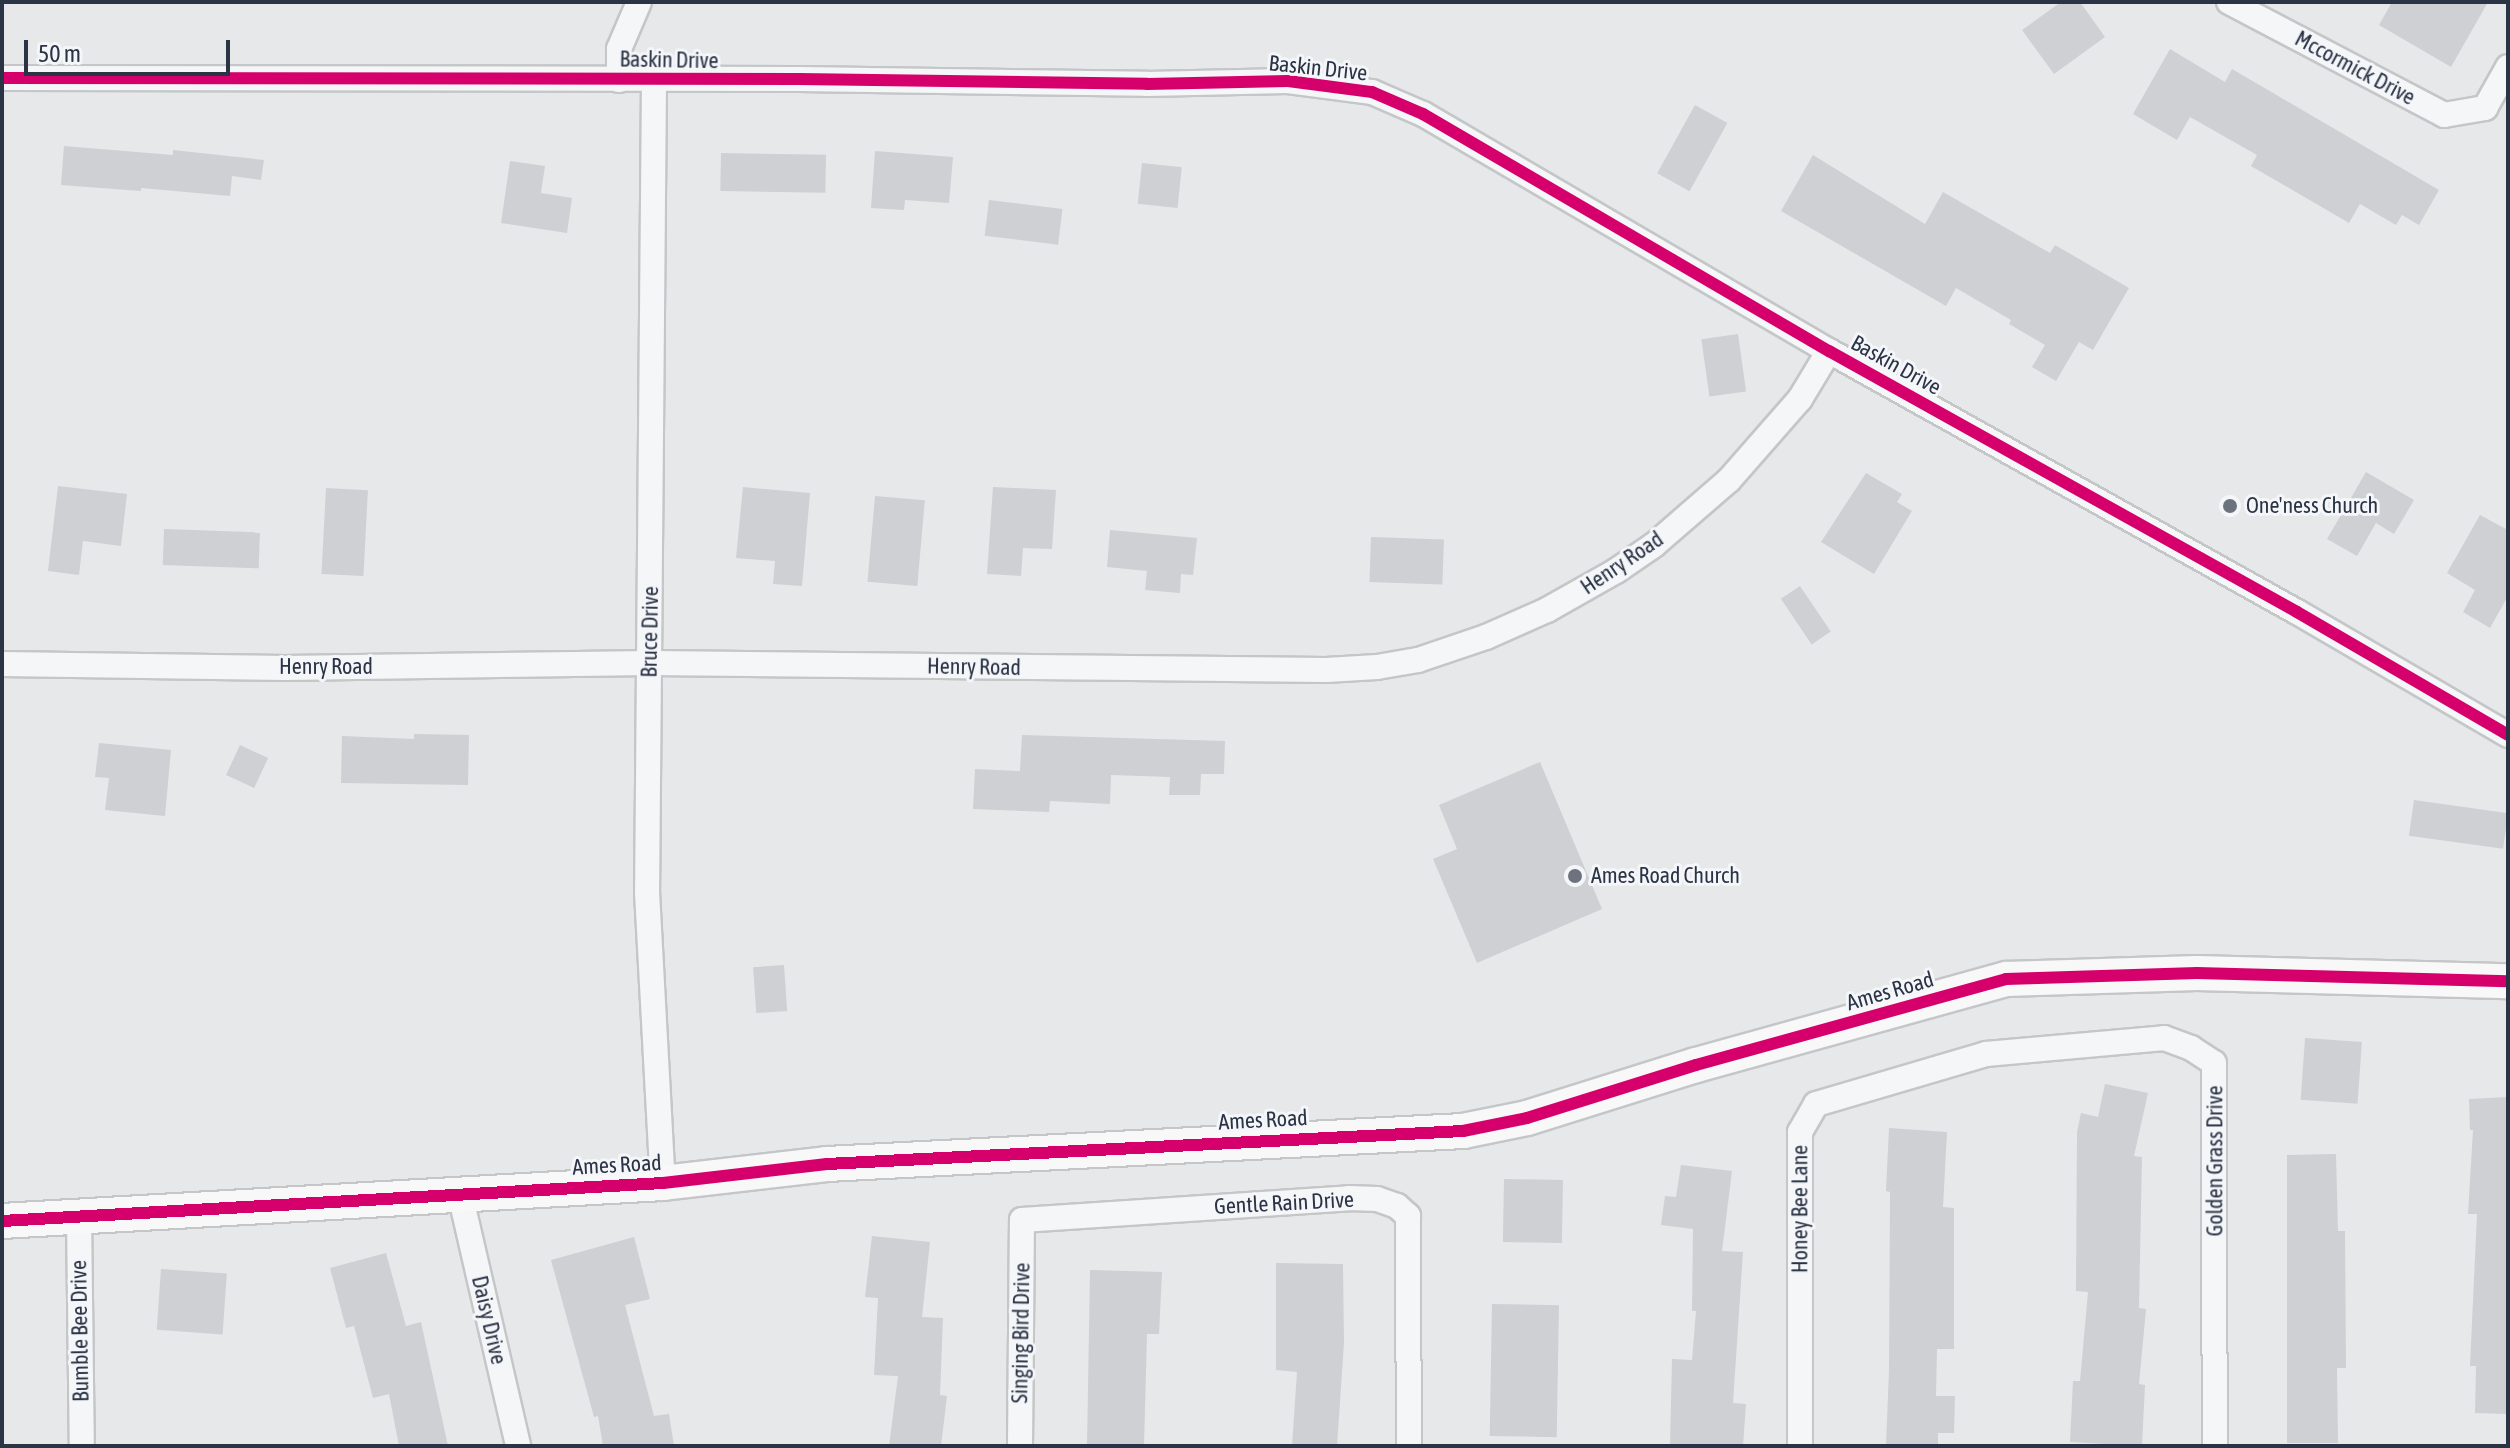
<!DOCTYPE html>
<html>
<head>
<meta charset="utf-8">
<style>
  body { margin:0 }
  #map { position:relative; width:2510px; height:1448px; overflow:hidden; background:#e6e8ea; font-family:"Asap Condensed",sans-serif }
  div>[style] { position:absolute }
  .building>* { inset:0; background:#ced0d3; transform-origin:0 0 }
  .roads { filter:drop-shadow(2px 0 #c4c6c8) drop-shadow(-2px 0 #c4c6c8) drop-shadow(0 2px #c4c6c8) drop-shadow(0 -2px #c4c6c8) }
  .street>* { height:24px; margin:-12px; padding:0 12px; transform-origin:12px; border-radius:12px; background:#f5f6f7 }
  .secondary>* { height:34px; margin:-17px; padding:0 17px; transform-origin:17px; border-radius:17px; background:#f8f8f8 }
  .cycleway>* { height:12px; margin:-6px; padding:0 6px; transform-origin:6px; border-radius:6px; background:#d6006c }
  .dots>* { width:22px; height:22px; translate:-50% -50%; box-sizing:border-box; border:4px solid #f4f6f9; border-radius:50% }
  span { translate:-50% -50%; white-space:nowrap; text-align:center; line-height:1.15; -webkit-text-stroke:6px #f4f6f9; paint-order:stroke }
  .street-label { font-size:22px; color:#2b3445 }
  .poi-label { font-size:22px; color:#2b3445 }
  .left { translate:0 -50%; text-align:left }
  .frame { position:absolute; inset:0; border:4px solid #2b3445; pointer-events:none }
  .scale { position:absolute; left:24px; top:40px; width:206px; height:36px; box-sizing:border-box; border:4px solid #2b3445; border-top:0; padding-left:10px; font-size:24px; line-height:28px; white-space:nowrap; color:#2b3445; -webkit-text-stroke:6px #f4f6f9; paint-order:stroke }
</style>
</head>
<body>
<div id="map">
  <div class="building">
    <i style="clip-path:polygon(2061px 2px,2080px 2px,2105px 37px,2054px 74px,2022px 30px)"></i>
    <i style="clip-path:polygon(2392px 2px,2488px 2px,2451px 67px,2379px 25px)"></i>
    <i style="clip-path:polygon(2170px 49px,2225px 82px,2232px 69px,2439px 190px,2419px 225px,2402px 215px,2396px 225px,2360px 204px,2349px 223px,2251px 166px,2257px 155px,2190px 117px,2177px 140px,2133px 114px)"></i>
    <i style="left:1695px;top:105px;width:37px;height:78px;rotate:29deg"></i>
    <i style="clip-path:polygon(64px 146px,173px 155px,173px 150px,264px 160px,261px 180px,232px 176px,230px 196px,141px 188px,141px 191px,61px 185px)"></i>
    <i style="clip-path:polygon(875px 151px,953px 157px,949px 203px,905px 200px,904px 210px,871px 208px)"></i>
    <i style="left:721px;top:153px;width:105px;height:38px;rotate:1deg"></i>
    <i style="clip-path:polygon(1813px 155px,1925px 224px,1943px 192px,2050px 253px,2055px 245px,2129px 288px,2093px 350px,2079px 342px,2056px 381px,2032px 367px,2045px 345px,2009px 324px,2011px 320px,1956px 288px,1946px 306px,1781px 211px)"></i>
    <i style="clip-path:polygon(510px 161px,545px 166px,541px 193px,572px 198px,567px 233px,501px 223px)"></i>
    <i style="left:1142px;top:163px;width:40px;height:41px;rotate:6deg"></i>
    <i style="left:989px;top:200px;width:74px;height:36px;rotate:7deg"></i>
    <i style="left:1738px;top:334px;width:58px;height:37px;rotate:82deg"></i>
    <i style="clip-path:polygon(2366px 472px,2414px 500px,2394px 534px,2376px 523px,2357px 556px,2327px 539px)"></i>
    <i style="clip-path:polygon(1866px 473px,1902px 494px,1897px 502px,1912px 511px,1874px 574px,1821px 542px)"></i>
    <i style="clip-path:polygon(58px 486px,127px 494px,121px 546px,83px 541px,79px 575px,48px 571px)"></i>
    <i style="clip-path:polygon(743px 487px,810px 493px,802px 586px,773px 584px,775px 561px,736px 558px)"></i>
    <i style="clip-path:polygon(993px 487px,1056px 490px,1052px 549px,1023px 548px,1021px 576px,987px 574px)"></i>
    <i style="left:326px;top:488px;width:42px;height:86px;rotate:3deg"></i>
    <i style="left:875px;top:496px;width:50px;height:86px;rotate:5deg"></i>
    <i style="clip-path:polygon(2480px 515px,2508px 530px,2508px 596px,2490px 628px,2463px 612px,2475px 590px,2447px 573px)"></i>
    <i style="left:164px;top:529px;width:96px;height:36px;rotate:2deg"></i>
    <i style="clip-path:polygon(1110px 530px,1197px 538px,1193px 575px,1181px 574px,1180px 593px,1145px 590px,1147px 571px,1107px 567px)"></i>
    <i style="left:1371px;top:537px;width:73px;height:45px;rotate:2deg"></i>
    <i style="left:1800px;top:586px;width:55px;height:23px;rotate:56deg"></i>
    <i style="clip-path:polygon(414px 734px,469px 735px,468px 785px,341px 783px,342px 736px,414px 739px)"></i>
    <i style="clip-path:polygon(1022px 735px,1225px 741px,1224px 774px,1201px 774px,1200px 795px,1169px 795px,1170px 777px,1111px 775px,1110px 804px,1050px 801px,1049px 812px,973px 809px,975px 769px,1020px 771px)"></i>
    <i style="clip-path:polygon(99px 743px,171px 750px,165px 816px,105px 810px,109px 778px,95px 777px)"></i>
    <i style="left:240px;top:745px;width:31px;height:33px;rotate:25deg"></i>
    <i style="clip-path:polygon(1540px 762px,1602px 909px,1477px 963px,1433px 859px,1457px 849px,1439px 805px)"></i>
    <i style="left:2414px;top:800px;width:95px;height:36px;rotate:8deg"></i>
    <i style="left:784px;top:965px;width:46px;height:31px;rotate:86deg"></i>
    <i style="left:2305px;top:1038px;width:57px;height:62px;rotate:4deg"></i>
    <i style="clip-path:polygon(2105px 1084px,2148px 1093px,2134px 1156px,2142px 1157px,2139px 1308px,2146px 1309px,2139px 1384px,2145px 1385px,2142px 1446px,2070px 1442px,2073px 1381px,2080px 1381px,2088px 1292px,2076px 1291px,2077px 1132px,2081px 1113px,2098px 1117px)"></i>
    <i style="clip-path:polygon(2508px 1097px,2508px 1414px,2475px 1413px,2476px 1366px,2470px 1366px,2477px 1214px,2468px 1214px,2473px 1130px,2470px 1130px,2469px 1099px)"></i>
    <i style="clip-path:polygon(1889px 1128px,1947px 1132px,1943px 1207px,1954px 1208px,1954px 1349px,1937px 1349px,1936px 1396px,1955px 1396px,1954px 1433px,1938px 1433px,1938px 1446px,1886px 1446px,1889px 1370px,1890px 1192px,1886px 1191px)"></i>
    <i style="clip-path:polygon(2336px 1154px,2338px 1231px,2345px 1231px,2346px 1368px,2337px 1368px,2338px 1443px,2287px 1443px,2287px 1155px)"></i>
    <i style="clip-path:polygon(1681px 1165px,1732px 1171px,1722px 1251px,1743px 1252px,1733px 1403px,1746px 1404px,1743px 1446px,1670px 1446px,1672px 1359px,1692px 1360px,1696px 1311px,1692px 1311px,1693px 1229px,1661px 1225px,1665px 1196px,1676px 1197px)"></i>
    <i style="left:1504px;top:1179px;width:59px;height:63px;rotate:1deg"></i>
    <i style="clip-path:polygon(872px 1236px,930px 1242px,922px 1317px,943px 1318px,940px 1395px,947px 1396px,941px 1446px,889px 1446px,898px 1376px,874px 1375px,878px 1298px,865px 1297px)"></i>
    <i style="clip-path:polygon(634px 1237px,650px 1299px,625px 1305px,654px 1416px,669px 1414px,674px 1446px,603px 1446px,598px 1416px,594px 1417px,551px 1260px)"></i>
    <i style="clip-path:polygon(386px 1253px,406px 1326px,421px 1322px,448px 1446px,399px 1446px,389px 1394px,373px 1398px,354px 1326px,346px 1328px,330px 1268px)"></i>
    <i style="clip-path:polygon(1276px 1263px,1343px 1264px,1344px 1343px,1337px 1446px,1292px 1446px,1297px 1372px,1276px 1370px)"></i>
    <i style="left:161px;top:1269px;width:66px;height:61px;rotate:4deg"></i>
    <i style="clip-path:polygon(1090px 1270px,1162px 1272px,1159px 1334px,1147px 1334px,1144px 1446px,1087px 1446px)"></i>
    <i style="left:1492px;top:1304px;width:67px;height:132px;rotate:1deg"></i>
  </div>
  <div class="roads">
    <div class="street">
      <i style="left:2229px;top:2px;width:243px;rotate:27.7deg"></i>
      <i style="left:2444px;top:115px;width:42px;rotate:-9.7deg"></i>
      <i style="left:2485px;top:108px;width:47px;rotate:-60.7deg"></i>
      <i style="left:2px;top:78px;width:797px;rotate:0.07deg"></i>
      <i style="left:799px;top:79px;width:348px;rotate:0.8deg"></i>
      <i style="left:1147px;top:84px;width:141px;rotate:-1.2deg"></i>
      <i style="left:1288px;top:81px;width:85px;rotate:7.5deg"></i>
      <i style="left:1372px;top:92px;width:56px;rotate:23.3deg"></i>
      <i style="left:1423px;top:114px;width:470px;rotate:30.3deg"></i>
      <i style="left:1829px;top:351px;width:536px;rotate:29.15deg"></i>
      <i style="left:2297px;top:612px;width:244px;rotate:30.2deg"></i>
      <i style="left:619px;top:80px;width:31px;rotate:-90deg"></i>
      <i style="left:619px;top:49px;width:51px;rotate:-66.9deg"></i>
      <i style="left:654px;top:81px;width:811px;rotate:90.49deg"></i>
      <i style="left:647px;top:892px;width:291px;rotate:86.9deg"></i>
      <i style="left:2px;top:664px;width:283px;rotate:0.8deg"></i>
      <i style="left:285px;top:668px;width:366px;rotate:-0.8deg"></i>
      <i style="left:651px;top:663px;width:675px;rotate:0.59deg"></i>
      <i style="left:1326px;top:670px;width:51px;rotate:-3.4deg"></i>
      <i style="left:1377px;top:667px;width:42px;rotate:-9.7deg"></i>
      <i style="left:1418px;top:660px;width:72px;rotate:-18.7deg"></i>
      <i style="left:1486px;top:637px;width:67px;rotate:-23.9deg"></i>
      <i style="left:1547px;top:610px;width:79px;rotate:-29.5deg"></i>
      <i style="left:1616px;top:571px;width:46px;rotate:-34.4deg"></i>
      <i style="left:1654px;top:545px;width:99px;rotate:-40.9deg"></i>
      <i style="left:1729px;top:480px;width:108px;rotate:-48.8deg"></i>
      <i style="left:1800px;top:399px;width:56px;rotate:-58.9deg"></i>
      <i style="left:460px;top:1194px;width:259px;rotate:77deg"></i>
      <i style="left:79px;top:1216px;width:230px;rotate:89.3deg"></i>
      <i style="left:1020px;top:1446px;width:226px;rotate:-89.5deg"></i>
      <i style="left:1022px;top:1220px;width:328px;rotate:-3.8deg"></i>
      <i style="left:1349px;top:1198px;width:28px;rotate:2deg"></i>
      <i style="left:1377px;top:1199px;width:21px;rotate:19deg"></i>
      <i style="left:1397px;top:1206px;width:15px;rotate:42deg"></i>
      <i style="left:1408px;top:1216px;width:230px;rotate:89.8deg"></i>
      <i style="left:1800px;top:1446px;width:314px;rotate:-90deg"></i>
      <i style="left:1800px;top:1132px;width:32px;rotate:-60deg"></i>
      <i style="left:1816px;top:1104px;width:177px;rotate:-16.4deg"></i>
      <i style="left:1986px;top:1054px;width:179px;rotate:-5.1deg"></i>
      <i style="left:2164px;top:1038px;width:29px;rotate:20deg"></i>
      <i style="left:2191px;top:1048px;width:27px;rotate:33deg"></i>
      <i style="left:2214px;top:1063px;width:383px;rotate:89.9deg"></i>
    </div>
    <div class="secondary">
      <i style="left:2px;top:1221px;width:662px;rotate:-3.29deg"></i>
      <i style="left:663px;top:1183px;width:165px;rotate:-6.6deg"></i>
      <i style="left:827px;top:1164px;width:637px;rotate:-2.97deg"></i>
      <i style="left:1463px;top:1131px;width:65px;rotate:-11.5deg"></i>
      <i style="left:1527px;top:1118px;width:177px;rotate:-17.4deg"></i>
      <i style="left:1696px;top:1065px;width:322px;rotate:-15.5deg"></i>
      <i style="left:2006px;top:979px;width:191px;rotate:-1.8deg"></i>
      <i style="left:2197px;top:973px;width:311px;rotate:1.5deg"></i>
    </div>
  </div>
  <div class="cycleway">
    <i style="left:2px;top:78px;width:797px;rotate:0.07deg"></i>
    <i style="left:799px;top:79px;width:348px;rotate:0.8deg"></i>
    <i style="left:1147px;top:84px;width:141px;rotate:-1.2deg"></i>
    <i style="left:1288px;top:81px;width:85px;rotate:7.5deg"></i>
    <i style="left:1372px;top:92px;width:56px;rotate:23.3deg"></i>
    <i style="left:1423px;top:114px;width:470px;rotate:30.3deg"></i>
    <i style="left:1829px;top:351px;width:536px;rotate:29.15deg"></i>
    <i style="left:2297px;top:612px;width:244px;rotate:30.2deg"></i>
    <i style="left:2px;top:1221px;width:662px;rotate:-3.29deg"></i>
    <i style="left:663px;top:1183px;width:165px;rotate:-6.6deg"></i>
    <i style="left:827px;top:1164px;width:637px;rotate:-2.97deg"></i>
    <i style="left:1463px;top:1131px;width:65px;rotate:-11.5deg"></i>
    <i style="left:1527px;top:1118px;width:177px;rotate:-17.4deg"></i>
    <i style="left:1696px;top:1065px;width:322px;rotate:-15.5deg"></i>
    <i style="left:2006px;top:979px;width:191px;rotate:-1.8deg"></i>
    <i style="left:2197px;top:973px;width:311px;rotate:1.5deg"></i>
  </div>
  <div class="dots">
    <i style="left:2230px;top:506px;background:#6c737f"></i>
    <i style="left:1575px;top:876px;background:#6c737f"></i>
  </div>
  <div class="street-label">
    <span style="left:669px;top:60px;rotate:1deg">Baskin Drive</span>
    <span style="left:1318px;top:68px;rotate:6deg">Baskin Drive</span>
    <span style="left:2355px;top:68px;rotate:28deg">Mccormick Drive</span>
    <span style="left:1896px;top:365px;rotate:29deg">Baskin Drive</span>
    <span style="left:1622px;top:563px;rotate:-34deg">Henry Road</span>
    <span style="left:650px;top:632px;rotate:-89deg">Bruce Drive</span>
    <span style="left:326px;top:667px">Henry Road</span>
    <span style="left:974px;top:667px;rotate:1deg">Henry Road</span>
    <span style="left:1890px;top:991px;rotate:-16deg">Ames Road</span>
    <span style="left:1263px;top:1120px;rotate:-3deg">Ames Road</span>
    <span style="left:2215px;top:1161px;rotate:-90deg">Golden Grass Drive</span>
    <span style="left:617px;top:1165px;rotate:-3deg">Ames Road</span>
    <span style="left:1284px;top:1203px;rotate:-3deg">Gentle Rain Drive</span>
    <span style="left:1800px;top:1209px;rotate:-90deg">Honey Bee Lane</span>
    <span style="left:489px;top:1320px;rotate:77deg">Daisy Drive</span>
    <span style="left:80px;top:1331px;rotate:-91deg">Bumble Bee Drive</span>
    <span style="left:1021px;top:1333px;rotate:-89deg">Singing Bird Drive</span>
  </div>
  <div class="poi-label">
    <span class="left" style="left:2246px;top:506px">One'ness Church</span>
    <span class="left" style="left:1591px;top:876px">Ames Road Church</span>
  </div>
  <div class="frame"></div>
  <div class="scale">50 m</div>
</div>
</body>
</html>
